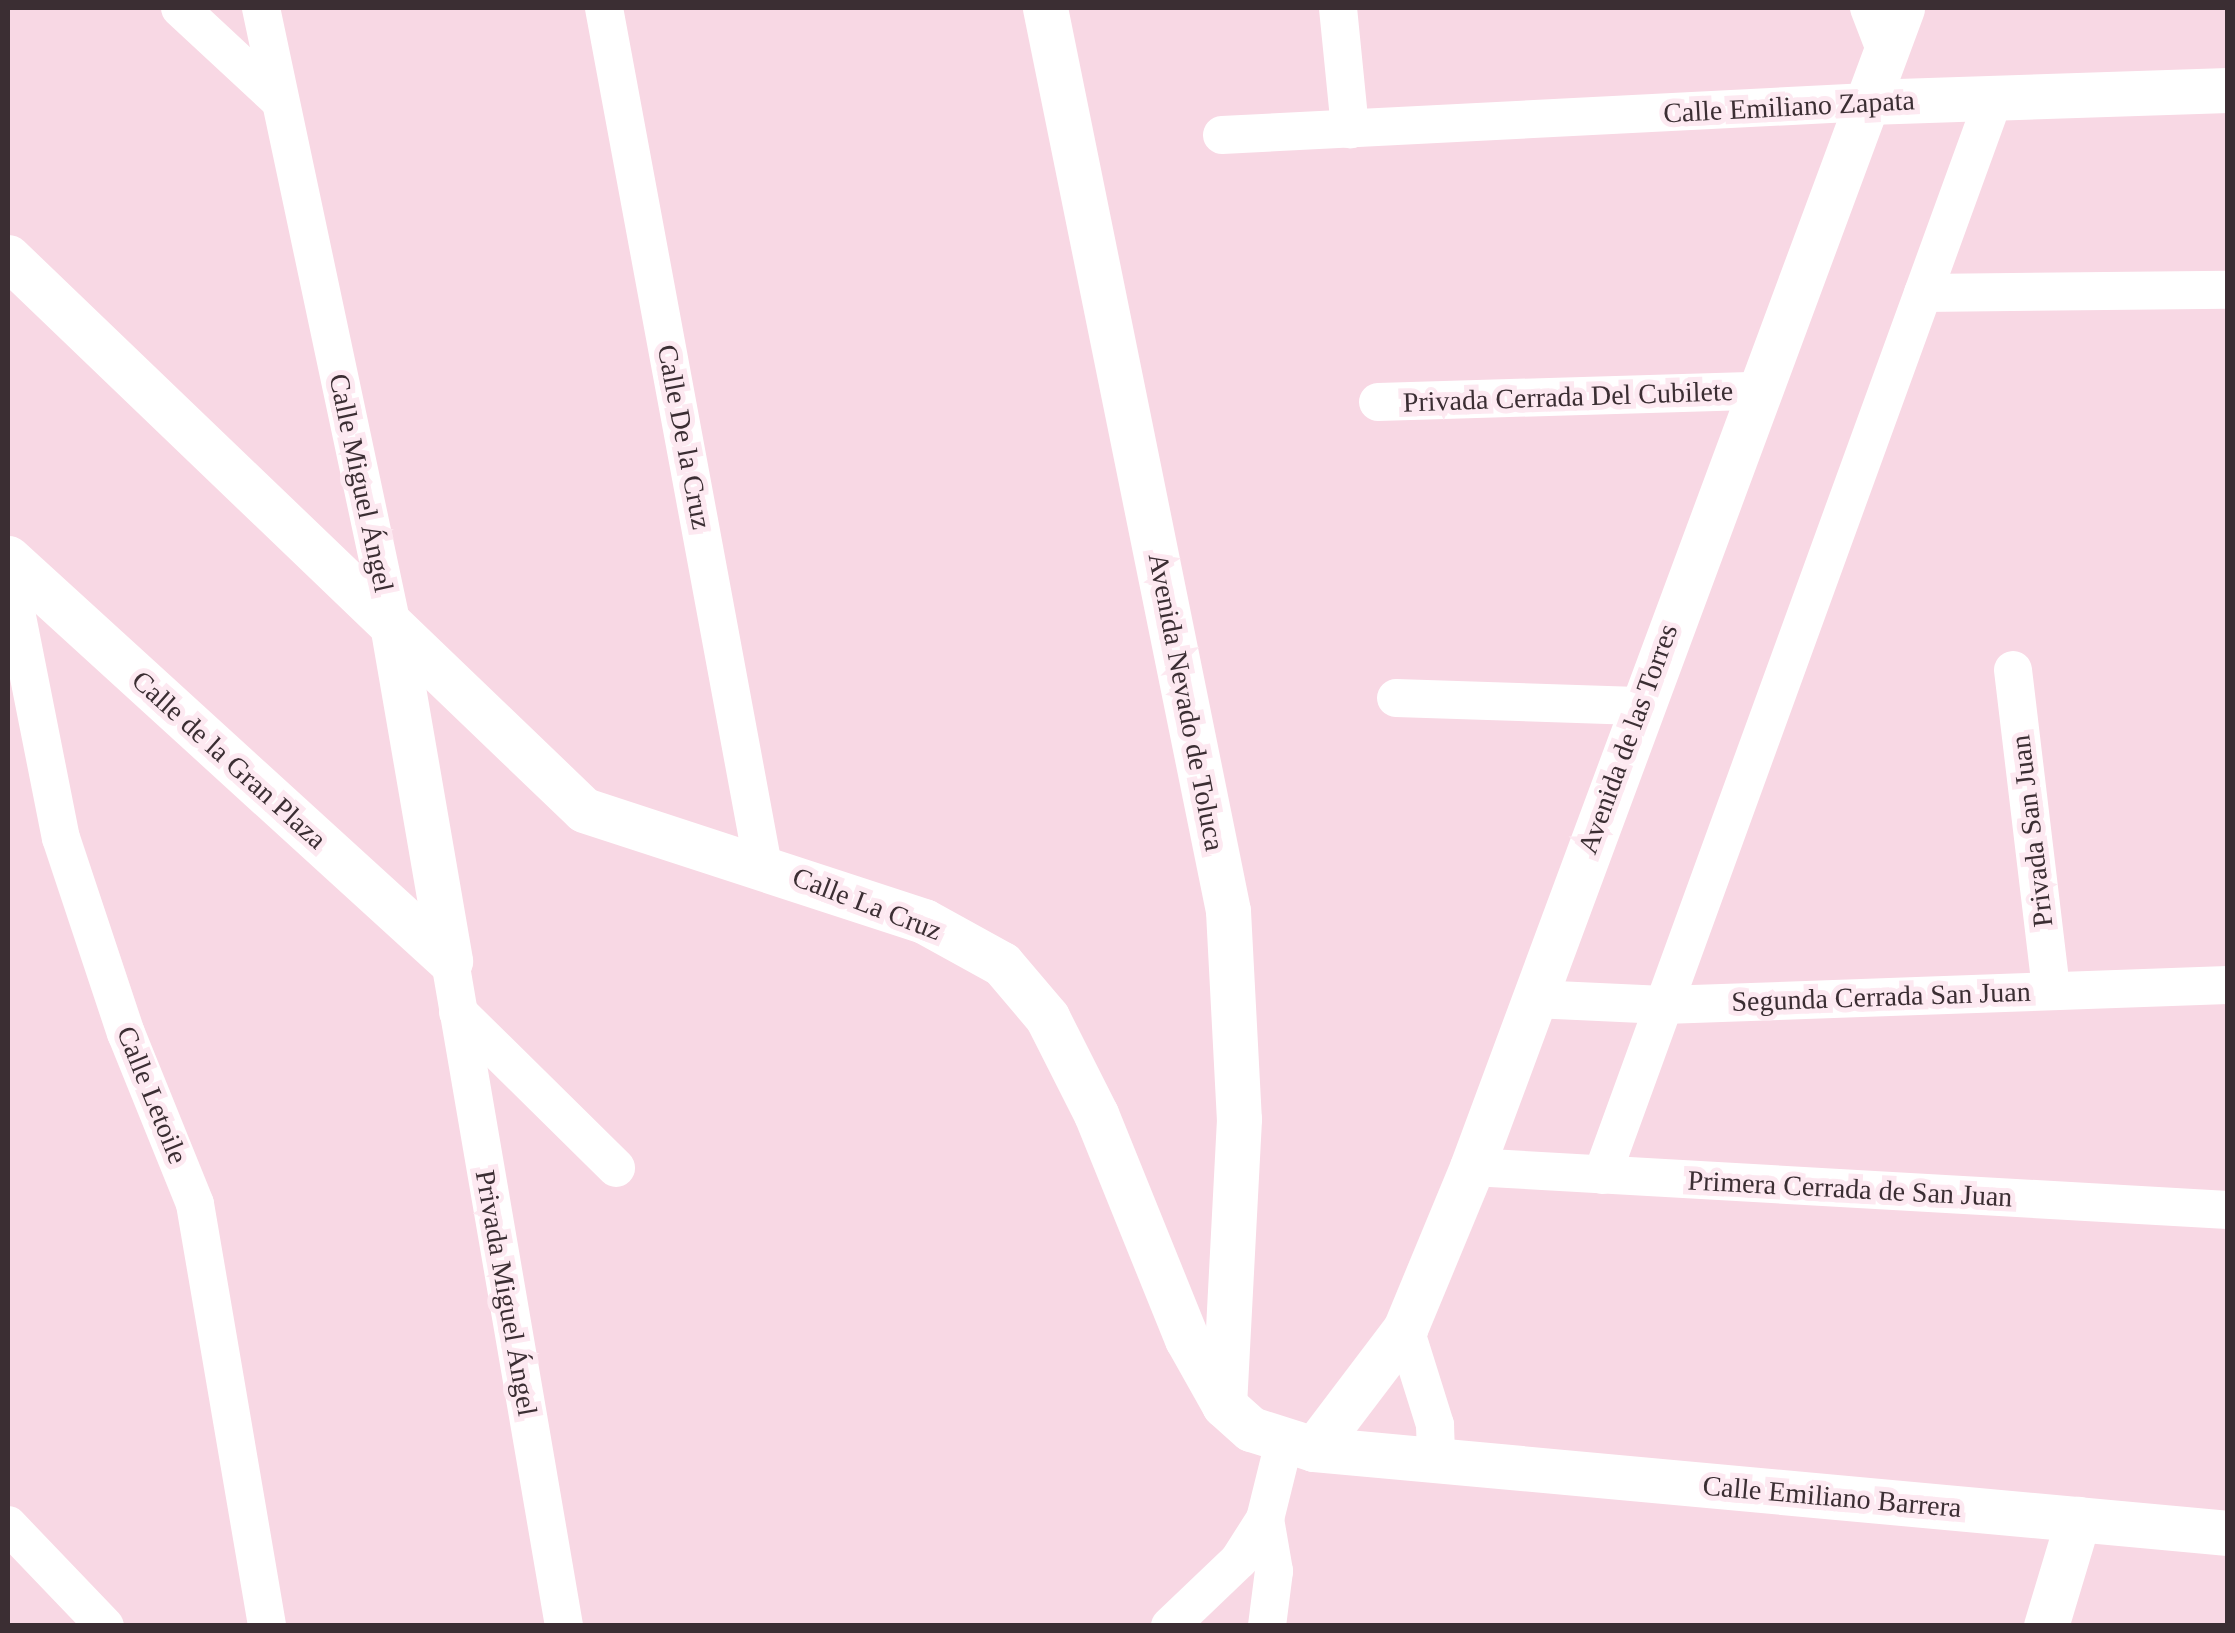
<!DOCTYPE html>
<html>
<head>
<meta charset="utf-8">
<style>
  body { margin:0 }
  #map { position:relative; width:2235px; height:1633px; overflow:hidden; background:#f8d8e4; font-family:"Times New Roman",serif }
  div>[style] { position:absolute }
  .minor>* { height:38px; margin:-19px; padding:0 19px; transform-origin:19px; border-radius:19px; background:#fff }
  .tertiary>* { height:45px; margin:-22.5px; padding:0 22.5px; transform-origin:22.5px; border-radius:22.5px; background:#fff }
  span { translate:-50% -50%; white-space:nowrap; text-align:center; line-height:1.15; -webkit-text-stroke:10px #fde9f1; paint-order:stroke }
  .street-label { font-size:28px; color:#3b2e33 }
  .frame { position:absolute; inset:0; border:10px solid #3b2e33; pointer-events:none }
</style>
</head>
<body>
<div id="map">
  <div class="minor">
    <i style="left:180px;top:8px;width:135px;rotate:42.9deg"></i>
    <i style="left:261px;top:8px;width:636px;rotate:78.02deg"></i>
    <i style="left:604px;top:8px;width:873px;rotate:79.5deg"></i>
    <i style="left:1338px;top:8px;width:122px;rotate:84.3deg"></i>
    <i style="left:1869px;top:8px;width:47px;rotate:68.9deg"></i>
    <i style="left:1222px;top:135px;width:647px;rotate:-2.92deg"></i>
    <i style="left:1923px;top:293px;width:305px;rotate:-0.6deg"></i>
    <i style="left:1378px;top:402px;width:380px;rotate:-1.7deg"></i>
    <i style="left:8px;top:571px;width:272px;rotate:78.8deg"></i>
    <i style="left:61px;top:838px;width:206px;rotate:71.6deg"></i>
    <i style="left:126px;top:1033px;width:184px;rotate:68deg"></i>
    <i style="left:195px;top:1204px;width:428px;rotate:80.3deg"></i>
    <i style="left:2013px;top:670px;width:323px;rotate:83.2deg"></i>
    <i style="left:1396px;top:698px;width:242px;rotate:1.9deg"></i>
    <i style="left:450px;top:961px;width:675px;rotate:80.27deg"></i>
    <i style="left:1534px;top:999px;width:130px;rotate:2.6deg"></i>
    <i style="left:1664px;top:1005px;width:564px;rotate:-2.03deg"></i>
    <i style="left:458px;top:1012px;width:222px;rotate:44.6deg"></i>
    <i style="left:1472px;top:1167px;width:757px;rotate:3.26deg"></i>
    <i style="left:1602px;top:1175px;width:1146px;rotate:-70deg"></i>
    <i style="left:1405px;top:1329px;width:101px;rotate:72.6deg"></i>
    <i style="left:1435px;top:1425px;width:36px;rotate:88deg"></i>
    <i style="left:1265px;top:1519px;width:53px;rotate:80.2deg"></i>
    <i style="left:1274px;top:1571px;width:55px;rotate:97.3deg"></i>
    <i style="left:8px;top:1525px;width:140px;rotate:46.2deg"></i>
    <i style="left:1170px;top:1626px;width:95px;rotate:-43.7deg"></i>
    <i style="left:1239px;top:1560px;width:49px;rotate:-57.6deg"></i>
    <i style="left:1265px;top:1519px;width:79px;rotate:-76.1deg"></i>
  </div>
  <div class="tertiary">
    <i style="left:1045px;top:8px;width:921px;rotate:78.54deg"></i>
    <i style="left:1228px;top:911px;width:208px;rotate:87deg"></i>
    <i style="left:1239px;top:1119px;width:286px;rotate:93deg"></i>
    <i style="left:1868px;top:102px;width:360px;rotate:-1.9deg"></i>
    <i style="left:8px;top:257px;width:798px;rotate:43.83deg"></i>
    <i style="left:584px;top:810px;width:358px;rotate:18.1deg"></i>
    <i style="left:924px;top:921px;width:89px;rotate:28.9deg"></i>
    <i style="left:1002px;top:964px;width:70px;rotate:49.7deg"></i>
    <i style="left:1047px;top:1017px;width:109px;rotate:63.2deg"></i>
    <i style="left:1096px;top:1114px;width:243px;rotate:68deg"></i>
    <i style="left:1187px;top:1339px;width:76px;rotate:60.7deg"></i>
    <i style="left:1224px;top:1405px;width:36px;rotate:42deg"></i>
    <i style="left:1251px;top:1429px;width:66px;rotate:17.6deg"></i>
    <i style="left:1314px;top:1449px;width:918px;rotate:5.25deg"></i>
    <i style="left:8px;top:558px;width:598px;rotate:42.36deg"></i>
    <i style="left:393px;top:630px;width:336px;rotate:80.2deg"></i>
    <i style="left:1314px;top:1449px;width:151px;rotate:-52.8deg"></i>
    <i style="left:1405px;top:1329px;width:175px;rotate:-67.5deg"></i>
    <i style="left:1472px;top:1167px;width:1236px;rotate:-69.64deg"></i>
    <i style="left:2046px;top:1626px;width:112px;rotate:-73.3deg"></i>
  </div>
  <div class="street-label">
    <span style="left:1789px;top:107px;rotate:-3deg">Calle Emiliano Zapata</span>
    <span style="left:1568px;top:397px;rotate:-2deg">Privada Cerrada Del Cubilete</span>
    <span style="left:684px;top:437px;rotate:79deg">Calle De la Cruz</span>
    <span style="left:361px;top:483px;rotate:78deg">Calle Miguel Ángel</span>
    <span style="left:1186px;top:702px;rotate:79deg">Avenida Nevado de Toluca</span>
    <span style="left:1628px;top:739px;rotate:-70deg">Avenida de las Torres</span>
    <span style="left:229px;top:760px;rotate:42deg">Calle de la Gran Plaza</span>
    <span style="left:2032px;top:831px;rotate:-97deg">Privada San Juan</span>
    <span style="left:867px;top:904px;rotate:21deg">Calle La Cruz</span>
    <span style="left:1881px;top:997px;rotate:-2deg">Segunda Cerrada San Juan</span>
    <span style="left:152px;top:1095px;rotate:68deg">Calle Letoile</span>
    <span style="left:1850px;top:1189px;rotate:3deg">Primera Cerrada de San Juan</span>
    <span style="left:506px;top:1293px;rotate:80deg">Privada Miguel Ángel</span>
    <span style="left:1832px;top:1497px;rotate:5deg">Calle Emiliano Barrera</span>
  </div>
  <div class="frame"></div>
</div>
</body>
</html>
